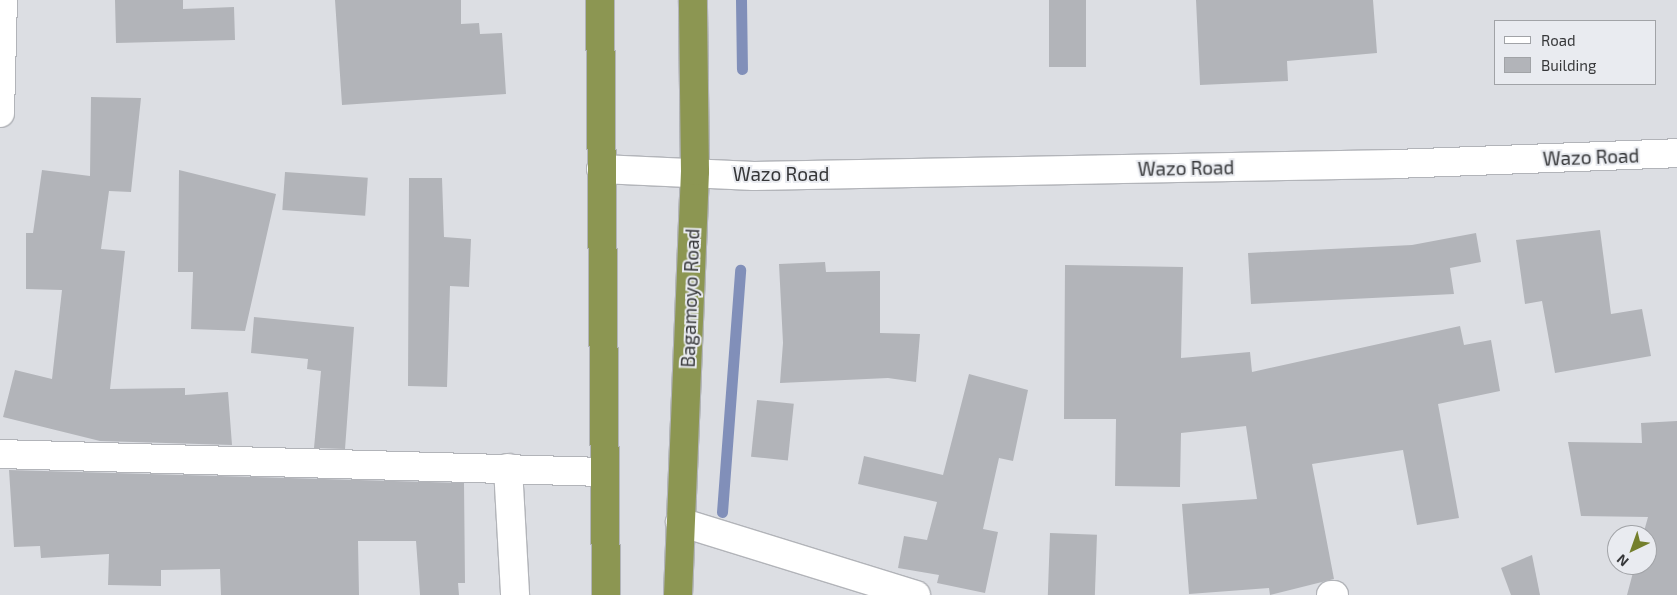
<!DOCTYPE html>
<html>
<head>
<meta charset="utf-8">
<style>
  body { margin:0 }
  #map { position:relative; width:1677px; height:595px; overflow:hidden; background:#dcdee3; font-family:"Exo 2",sans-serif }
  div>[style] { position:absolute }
  .stream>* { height:11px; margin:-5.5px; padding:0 5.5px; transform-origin:5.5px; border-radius:5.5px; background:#818fb9 }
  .building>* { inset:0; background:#b2b4b9; transform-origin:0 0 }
  .roads { filter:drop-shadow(1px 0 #b2b4b9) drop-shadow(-1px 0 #b2b4b9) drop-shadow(0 1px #b2b4b9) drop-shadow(0 -1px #b2b4b9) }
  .street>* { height:28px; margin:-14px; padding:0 14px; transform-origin:14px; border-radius:14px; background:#fff }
  .secondary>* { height:28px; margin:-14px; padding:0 14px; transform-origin:14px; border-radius:14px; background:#fff }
  .highway>* { height:28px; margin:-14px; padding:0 14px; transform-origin:14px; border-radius:14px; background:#8c9652 }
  span { translate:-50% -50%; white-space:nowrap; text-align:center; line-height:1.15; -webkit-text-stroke:4px #e9ebf0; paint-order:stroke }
  .street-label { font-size:19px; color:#363739 }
  .legend { position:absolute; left:1494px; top:20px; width:162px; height:65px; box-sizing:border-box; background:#e9ebf0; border:1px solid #a1a3a7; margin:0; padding:6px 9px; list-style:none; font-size:15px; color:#363739 }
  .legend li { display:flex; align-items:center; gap:10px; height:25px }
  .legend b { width:25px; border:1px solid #a1a3a7 }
  .north { position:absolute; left:1607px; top:525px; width:50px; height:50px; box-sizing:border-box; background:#e9ebf0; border:1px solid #a1a3a7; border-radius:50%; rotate:222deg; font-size:14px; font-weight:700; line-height:20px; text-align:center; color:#363739 }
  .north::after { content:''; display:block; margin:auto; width:18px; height:22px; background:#747f2c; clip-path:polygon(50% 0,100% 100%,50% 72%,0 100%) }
</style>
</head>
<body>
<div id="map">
  <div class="stream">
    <i style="left:741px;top:0;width:69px;rotate:89.2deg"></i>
    <i style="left:722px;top:512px;width:243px;rotate:-85.7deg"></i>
  </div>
  <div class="building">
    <i style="clip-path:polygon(115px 0,183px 0,183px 9px,234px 7px,235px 40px,116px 43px)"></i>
    <i style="clip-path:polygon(335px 0,461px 0,461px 24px,479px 23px,480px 34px,502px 33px,506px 94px,342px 105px)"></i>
    <i style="left:1049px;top:0;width:37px;height:67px"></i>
    <i style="clip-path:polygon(1196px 0,1373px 0,1377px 53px,1287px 61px,1288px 81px,1200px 85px)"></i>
    <i style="clip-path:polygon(91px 97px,141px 98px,131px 192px,109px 191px,101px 249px,125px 251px,110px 389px,185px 388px,185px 395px,228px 392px,232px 445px,100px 441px,3px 417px,15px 370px,52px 379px,62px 290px,26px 289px,26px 233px,33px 233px,42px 170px,90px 176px)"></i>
    <i style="clip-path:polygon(179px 170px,276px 194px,245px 331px,191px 329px,193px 272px,178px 272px)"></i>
    <i style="left:285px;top:172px;width:83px;height:38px;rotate:4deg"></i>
    <i style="clip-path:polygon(409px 178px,442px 178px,444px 237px,471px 239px,469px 287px,450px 286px,447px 387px,408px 386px)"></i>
    <i style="clip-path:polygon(1600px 230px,1611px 314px,1642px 309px,1651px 356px,1555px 373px,1542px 301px,1525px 304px,1516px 240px)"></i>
    <i style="clip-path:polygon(1476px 233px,1481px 262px,1450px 268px,1454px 294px,1251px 304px,1248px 253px,1412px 245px)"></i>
    <i style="clip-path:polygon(825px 262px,826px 272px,880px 271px,880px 333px,920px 334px,916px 382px,888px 378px,780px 383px,783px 343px,779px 264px)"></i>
    <i style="clip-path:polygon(1065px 265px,1183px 267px,1181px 358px,1250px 352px,1252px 372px,1460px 326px,1464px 345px,1491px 340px,1500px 391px,1438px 404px,1459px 518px,1417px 525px,1403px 450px,1312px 464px,1334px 579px,1270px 595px,1269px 588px,1189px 594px,1182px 504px,1257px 499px,1246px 426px,1181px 433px,1180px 487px,1115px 486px,1116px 419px,1064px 419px)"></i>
    <i style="clip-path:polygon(254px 317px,354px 327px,345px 449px,314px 448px,321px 371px,307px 369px,308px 359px,251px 353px)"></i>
    <i style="clip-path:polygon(969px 374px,1028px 390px,1013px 461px,999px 458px,983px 529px,998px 532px,985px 593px,937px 583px,939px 575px,898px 568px,904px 536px,927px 540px,937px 502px,858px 484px,864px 456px,943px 475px)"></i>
    <i style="left:757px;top:400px;width:37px;height:57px;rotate:6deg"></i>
    <i style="clip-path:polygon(1677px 421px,1677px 595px,1627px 595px,1635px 565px,1647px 565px,1647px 535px,1643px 535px,1648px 517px,1581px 516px,1568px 442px,1642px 443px,1641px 423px)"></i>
    <i style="clip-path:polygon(9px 470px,464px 483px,465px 583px,458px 583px,459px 595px,420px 595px,416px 541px,358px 541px,359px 595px,221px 595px,220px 569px,161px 570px,161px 586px,108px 585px,109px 554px,41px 558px,40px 546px,14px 547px)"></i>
    <i style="left:1050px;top:533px;width:47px;height:62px;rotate:2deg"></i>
    <i style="clip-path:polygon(1532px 555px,1540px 595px,1511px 595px,1501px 568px)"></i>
  </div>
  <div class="roads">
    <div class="street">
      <i style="left:0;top:113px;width:113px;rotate:-88.5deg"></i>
      <i style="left:0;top:454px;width:603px;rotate:1.71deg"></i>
      <i style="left:508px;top:468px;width:127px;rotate:86.8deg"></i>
      <i style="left:680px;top:522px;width:247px;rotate:17.2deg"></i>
      <i style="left:1331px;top:595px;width:3px"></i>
    </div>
    <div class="secondary">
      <i style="left:601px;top:169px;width:153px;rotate:2.6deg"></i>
      <i style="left:754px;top:176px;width:641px;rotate:-1.07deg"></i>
      <i style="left:1395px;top:164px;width:282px;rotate:-2.2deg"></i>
    </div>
    <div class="highway">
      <i style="left:600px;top:0;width:595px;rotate:89.42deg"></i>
      <i style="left:678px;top:595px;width:424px;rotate:-87.7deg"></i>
      <i style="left:695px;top:171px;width:171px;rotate:-90.7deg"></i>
    </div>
  </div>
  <div class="street-label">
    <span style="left:1591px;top:157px;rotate:-2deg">Wazo Road</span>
    <span style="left:1186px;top:168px;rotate:-1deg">Wazo Road</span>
    <span style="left:781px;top:174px">Wazo Road</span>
    <span style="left:690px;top:298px;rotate:-88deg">Bagamoyo Road</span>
  </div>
  <ul class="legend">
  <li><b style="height:6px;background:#fff"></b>Road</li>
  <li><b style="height:14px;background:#b2b4b9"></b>Building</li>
  </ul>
  <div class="north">N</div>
</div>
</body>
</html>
